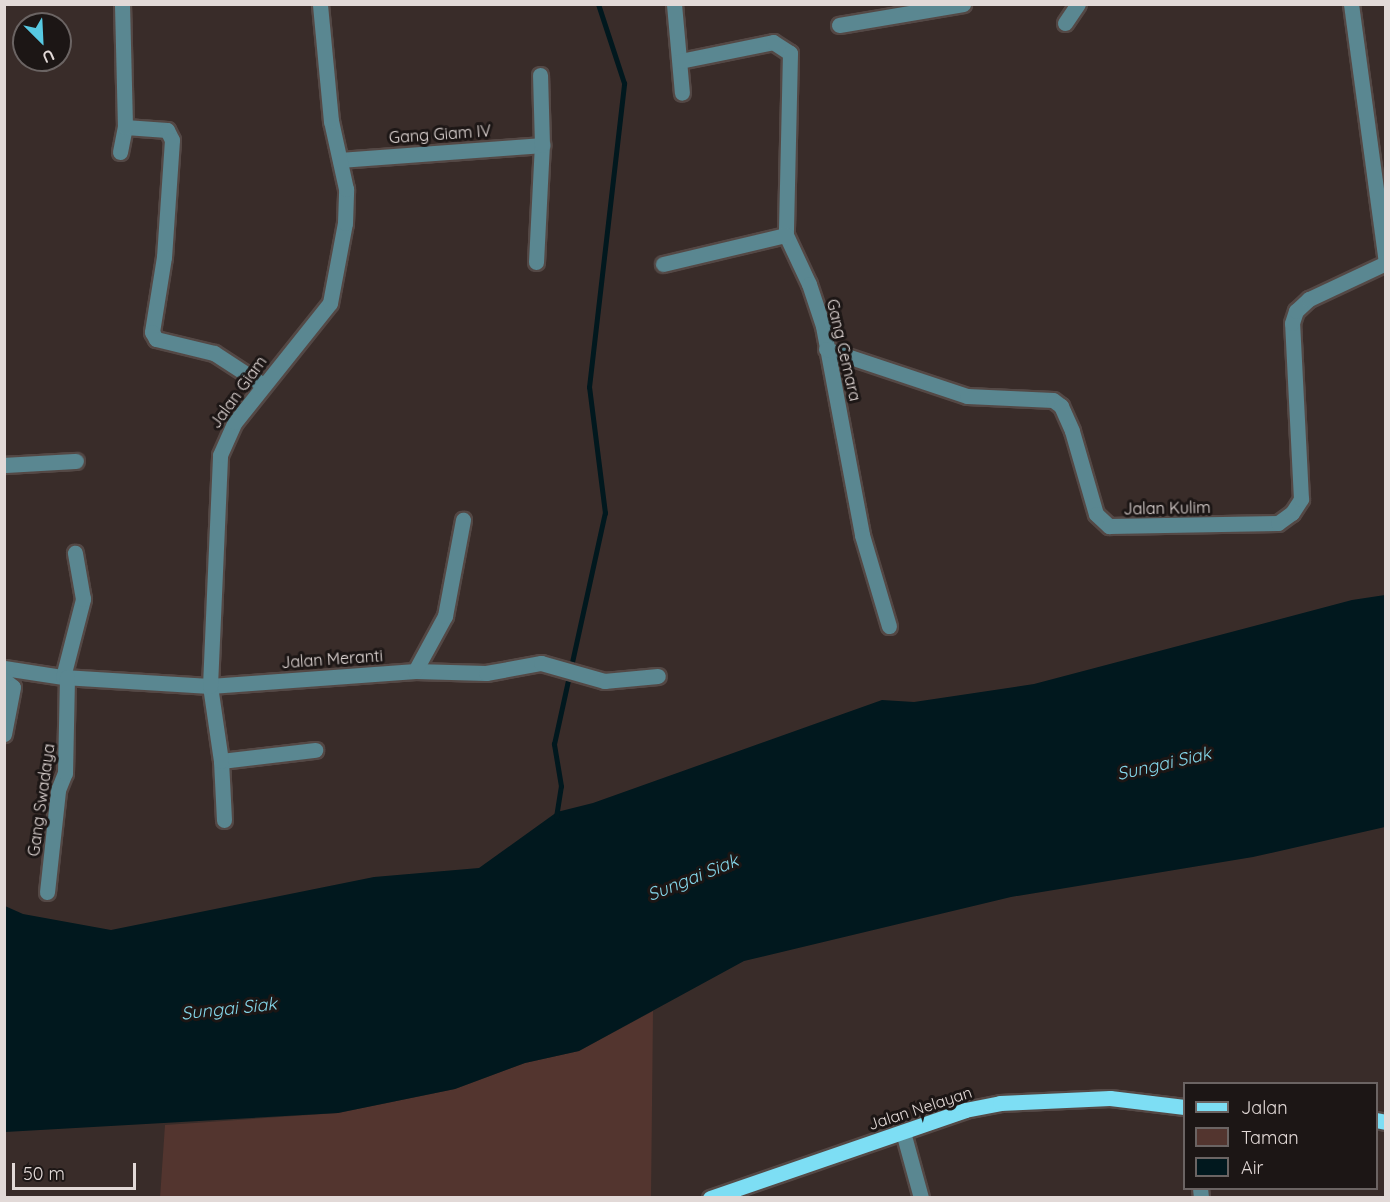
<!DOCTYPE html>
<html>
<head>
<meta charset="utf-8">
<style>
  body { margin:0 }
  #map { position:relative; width:1390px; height:1202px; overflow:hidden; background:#392c29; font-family:Quicksand,sans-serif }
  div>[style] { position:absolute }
  .green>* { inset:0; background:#53352f }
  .water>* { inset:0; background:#01181e }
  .stream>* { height:5px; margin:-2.5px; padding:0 2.5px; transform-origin:2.5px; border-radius:2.5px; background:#01181e }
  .roads { filter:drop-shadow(2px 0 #544845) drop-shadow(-2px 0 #544845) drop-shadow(0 2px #544845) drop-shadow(0 -2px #544845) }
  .minor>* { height:15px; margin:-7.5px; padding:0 7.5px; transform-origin:7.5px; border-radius:7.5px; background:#5a8791 }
  .major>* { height:15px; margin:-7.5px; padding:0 7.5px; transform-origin:7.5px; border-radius:7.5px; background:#7ddef4 }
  span { translate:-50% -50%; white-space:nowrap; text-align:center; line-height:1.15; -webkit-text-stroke:6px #1c1615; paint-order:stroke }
  .street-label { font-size:16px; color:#e2d9d7 }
  .water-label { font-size:18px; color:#84d5e8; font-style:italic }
  .frame { position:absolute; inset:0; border:6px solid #e2d9d7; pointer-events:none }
  .legend { position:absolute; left:1183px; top:1082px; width:195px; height:108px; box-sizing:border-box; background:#1c1615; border:2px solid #6b6463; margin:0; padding:8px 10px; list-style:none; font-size:18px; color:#e2d9d7 }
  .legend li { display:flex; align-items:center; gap:12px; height:30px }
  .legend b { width:30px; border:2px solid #6b6463 }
  .north { position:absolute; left:12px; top:12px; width:60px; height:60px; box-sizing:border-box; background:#1c1615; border:2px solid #6b6463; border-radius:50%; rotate:156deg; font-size:16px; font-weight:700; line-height:24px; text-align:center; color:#e2d9d7 }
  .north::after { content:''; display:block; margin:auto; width:21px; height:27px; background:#57c9e2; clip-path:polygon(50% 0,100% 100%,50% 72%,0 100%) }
  .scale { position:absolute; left:12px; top:1163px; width:124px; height:27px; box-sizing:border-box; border:3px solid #e2d9d7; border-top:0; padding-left:8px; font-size:18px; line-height:21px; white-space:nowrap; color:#e2d9d7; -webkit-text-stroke:4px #1c1615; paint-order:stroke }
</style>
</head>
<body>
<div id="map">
  <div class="green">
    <i style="clip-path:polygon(653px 1011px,651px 1197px,160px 1198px,165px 1125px,338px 1113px,455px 1089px,525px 1063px,579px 1051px)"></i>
  </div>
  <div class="water">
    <i style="clip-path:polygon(1385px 595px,1385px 827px,1253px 857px,1011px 897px,744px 961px,579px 1051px,525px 1063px,455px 1089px,338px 1113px,5px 1132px,5px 906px,23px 914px,111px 930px,374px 877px,479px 868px,557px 812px,593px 803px,882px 700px,914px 702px,1034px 684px,1352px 600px)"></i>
  </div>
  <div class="stream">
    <i style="left:556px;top:817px;width:31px;rotate:-81deg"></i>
    <i style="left:561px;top:786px;width:43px;rotate:-99.5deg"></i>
    <i style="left:554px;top:744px;width:237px;rotate:-77.6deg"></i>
    <i style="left:605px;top:513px;width:127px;rotate:-97.2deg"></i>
    <i style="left:589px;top:387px;width:306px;rotate:-83.4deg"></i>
    <i style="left:624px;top:83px;width:83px;rotate:-108.2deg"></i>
  </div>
  <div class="roads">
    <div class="minor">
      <i style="left:674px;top:4px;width:89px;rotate:84.9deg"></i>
      <i style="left:1351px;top:4px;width:260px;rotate:82.3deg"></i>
      <i style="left:1065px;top:23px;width:23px;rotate:-56deg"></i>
      <i style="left:839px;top:25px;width:126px;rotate:-9.6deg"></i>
      <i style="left:680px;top:61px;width:95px;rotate:-11.5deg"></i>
      <i style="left:773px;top:42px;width:20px;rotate:33deg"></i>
      <i style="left:790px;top:53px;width:182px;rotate:91.3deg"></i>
      <i style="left:786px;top:235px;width:54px;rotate:64.9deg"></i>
      <i style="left:809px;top:284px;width:44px;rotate:71.6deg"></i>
      <i style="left:823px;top:326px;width:213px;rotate:79.4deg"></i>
      <i style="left:862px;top:535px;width:95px;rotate:73.5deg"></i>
      <i style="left:125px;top:127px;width:42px;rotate:4.1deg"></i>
      <i style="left:167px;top:130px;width:11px;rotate:63deg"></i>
      <i style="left:172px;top:140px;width:117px;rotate:93.9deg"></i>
      <i style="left:164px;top:257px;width:76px;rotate:99.1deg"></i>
      <i style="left:152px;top:332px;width:8px;rotate:60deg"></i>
      <i style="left:156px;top:339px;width:60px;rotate:13.6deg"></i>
      <i style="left:214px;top:353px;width:59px;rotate:33.1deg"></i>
      <i style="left:120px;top:152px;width:25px;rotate:-79deg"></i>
      <i style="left:125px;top:127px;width:123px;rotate:-91.4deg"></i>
      <i style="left:340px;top:160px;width:203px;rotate:-4.2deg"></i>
      <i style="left:536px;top:262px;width:117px;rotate:-87.1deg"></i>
      <i style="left:542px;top:145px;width:70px;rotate:-91.6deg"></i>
      <i style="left:663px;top:264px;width:126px;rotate:-13.3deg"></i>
      <i style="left:826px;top:349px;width:149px;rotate:18.4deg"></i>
      <i style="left:967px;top:396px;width:86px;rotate:2.7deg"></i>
      <i style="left:1053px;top:400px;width:10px;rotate:37deg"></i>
      <i style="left:1061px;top:406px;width:27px;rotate:66deg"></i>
      <i style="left:1072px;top:431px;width:86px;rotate:73.9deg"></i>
      <i style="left:1096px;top:514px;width:18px;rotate:43deg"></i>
      <i style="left:1109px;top:526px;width:169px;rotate:-1deg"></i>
      <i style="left:1278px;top:523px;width:17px;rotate:-36deg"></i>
      <i style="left:1292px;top:513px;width:17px;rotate:-57deg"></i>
      <i style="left:1301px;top:499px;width:176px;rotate:-92.9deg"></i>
      <i style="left:1292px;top:323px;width:13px;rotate:-72deg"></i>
      <i style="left:1296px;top:311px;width:18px;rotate:-43deg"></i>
      <i style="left:1309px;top:299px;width:85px;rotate:-25.1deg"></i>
      <i style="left:4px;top:465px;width:72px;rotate:-3.2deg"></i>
      <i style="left:4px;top:668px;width:60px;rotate:8.7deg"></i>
      <i style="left:63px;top:677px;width:147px;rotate:3.5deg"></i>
      <i style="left:210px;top:686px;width:206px;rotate:-4.2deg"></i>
      <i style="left:415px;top:671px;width:71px;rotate:1.6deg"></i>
      <i style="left:486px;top:673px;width:56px;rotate:-10.3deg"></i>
      <i style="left:541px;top:663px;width:66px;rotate:15.9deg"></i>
      <i style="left:604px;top:681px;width:54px;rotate:-5.3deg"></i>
      <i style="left:415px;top:671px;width:63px;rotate:-61.4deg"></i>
      <i style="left:445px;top:616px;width:98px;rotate:-79.4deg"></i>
      <i style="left:63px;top:677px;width:81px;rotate:-75.6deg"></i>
      <i style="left:83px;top:599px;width:47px;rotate:-99.9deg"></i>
      <i style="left:4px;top:680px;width:11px;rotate:38deg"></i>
      <i style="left:13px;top:687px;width:48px;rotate:100.8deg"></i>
      <i style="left:221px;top:761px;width:95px;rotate:-6.7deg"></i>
      <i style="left:224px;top:820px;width:59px;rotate:-92.9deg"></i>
      <i style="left:221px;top:761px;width:76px;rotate:-98.3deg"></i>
      <i style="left:210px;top:686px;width:231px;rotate:-87.5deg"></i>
      <i style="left:220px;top:455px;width:36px;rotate:-66deg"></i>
      <i style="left:235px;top:422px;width:152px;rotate:-51.4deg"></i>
      <i style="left:330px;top:303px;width:81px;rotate:-79.4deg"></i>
      <i style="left:345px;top:223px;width:34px;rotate:-88deg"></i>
      <i style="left:346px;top:189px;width:70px;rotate:-102.4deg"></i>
      <i style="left:331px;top:121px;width:118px;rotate:-95.4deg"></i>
      <i style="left:47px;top:892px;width:103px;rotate:-83.8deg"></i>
      <i style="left:58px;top:790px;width:18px;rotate:-68deg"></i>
      <i style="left:65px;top:773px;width:96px;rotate:-88.8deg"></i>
      <i style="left:903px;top:1132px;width:68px;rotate:74.7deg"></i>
      <i style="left:1200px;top:1188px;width:10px;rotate:84deg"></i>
    </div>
    <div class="major">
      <i style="left:1376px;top:1120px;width:10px;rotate:11deg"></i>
      <i style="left:710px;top:1198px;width:270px;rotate:-19deg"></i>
      <i style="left:965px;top:1110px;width:36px;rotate:-11deg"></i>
      <i style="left:1000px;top:1103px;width:110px;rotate:-2.6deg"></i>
      <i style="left:1110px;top:1098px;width:75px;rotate:6.9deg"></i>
    </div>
  </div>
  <div class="street-label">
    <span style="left:440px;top:134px;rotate:-4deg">Gang Giam IV</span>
    <span style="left:844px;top:350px;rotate:77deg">Gang Cemara</span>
    <span style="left:238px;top:392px;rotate:-54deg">Jalan Giam</span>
    <span style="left:1167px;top:508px;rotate:-1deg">Jalan Kulim</span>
    <span style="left:332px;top:659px;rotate:-4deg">Jalan Meranti</span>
    <span style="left:41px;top:800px;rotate:-82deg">Gang Swadaya</span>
    <span style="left:920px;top:1108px;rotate:-18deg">Jalan Nelayan</span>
  </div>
  <div class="water-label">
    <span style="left:1164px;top:764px;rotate:-13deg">Sungai Siak</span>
    <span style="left:693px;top:878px;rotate:-22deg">Sungai Siak</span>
    <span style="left:229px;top:1009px;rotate:-6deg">Sungai Siak</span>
  </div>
  <div class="frame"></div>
  <ul class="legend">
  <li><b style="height:8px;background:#7ddef4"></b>Jalan</li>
  <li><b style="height:16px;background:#53352f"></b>Taman</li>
  <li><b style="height:16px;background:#01181e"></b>Air</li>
  </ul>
  <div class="north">U</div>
  <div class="scale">50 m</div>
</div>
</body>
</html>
